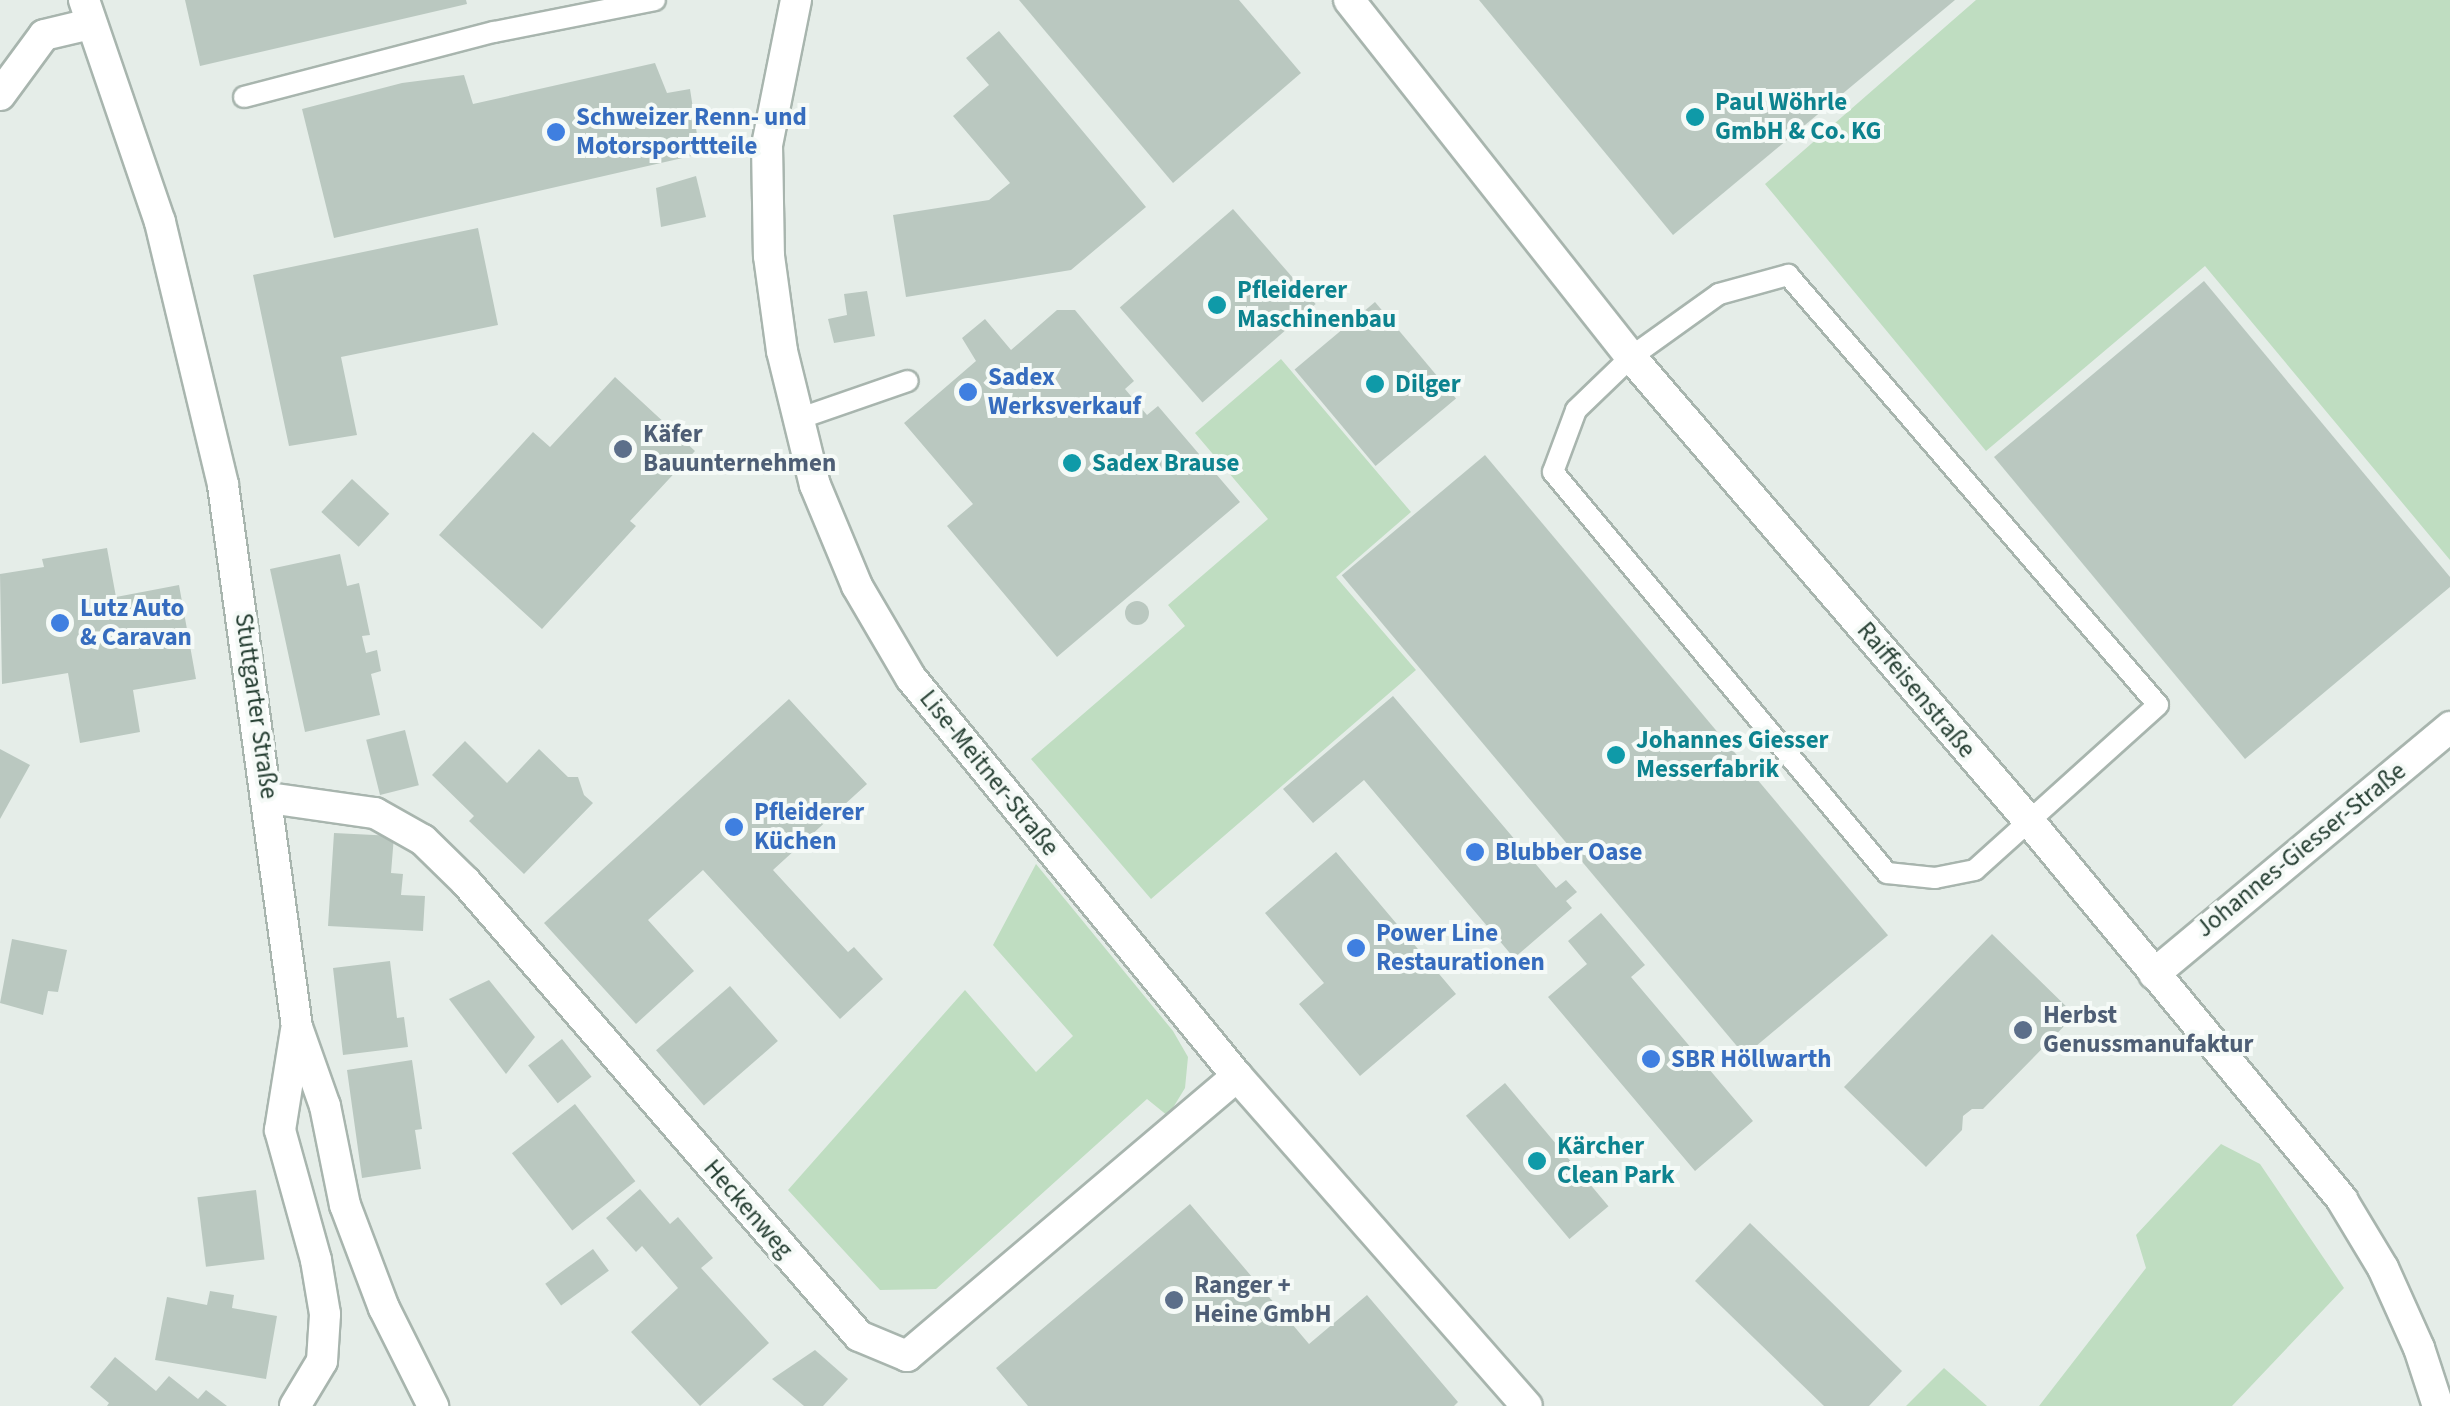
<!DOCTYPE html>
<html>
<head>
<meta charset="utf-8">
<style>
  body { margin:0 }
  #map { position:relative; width:2450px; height:1406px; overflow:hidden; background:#e5ede8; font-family:"Source Sans 3",sans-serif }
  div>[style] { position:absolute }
  .green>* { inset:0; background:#bfddc1 }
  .building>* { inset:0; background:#bac8c0; transform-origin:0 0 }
  .round { border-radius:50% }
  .roads { filter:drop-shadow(2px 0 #a8b5ae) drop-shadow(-2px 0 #a8b5ae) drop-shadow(0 2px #a8b5ae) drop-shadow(0 -2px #a8b5ae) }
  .service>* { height:20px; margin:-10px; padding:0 10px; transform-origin:10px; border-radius:10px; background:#fff }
  .minor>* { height:30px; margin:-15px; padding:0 15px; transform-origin:15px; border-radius:15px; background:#fff }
  .secondary>* { height:30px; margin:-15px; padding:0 15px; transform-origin:15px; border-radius:15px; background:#fff }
  .dots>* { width:28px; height:28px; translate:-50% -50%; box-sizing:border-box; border:5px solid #f5faf7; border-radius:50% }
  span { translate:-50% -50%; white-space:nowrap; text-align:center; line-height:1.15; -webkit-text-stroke:8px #f5faf7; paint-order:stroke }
  .culture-label { font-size:25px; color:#0d838f; font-weight:700 }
  .left { translate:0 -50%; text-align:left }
  .shop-label { font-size:25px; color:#366cbe; font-weight:700 }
  .service-label { font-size:25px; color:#4e5e75; font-weight:700 }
  .street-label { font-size:25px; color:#253e32 }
</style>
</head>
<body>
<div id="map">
  <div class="green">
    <i style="clip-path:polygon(1976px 0,2450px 0,2450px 560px,2205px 266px,1986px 451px,1765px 184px)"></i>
    <i style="clip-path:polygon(1281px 359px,1411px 512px,1336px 577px,1416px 670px,1151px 899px,1031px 759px,1185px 626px,1168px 605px,1268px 519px,1195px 433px)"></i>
    <i style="clip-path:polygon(1036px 864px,1173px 1031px,1188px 1057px,1185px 1088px,1168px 1116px,1147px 1099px,936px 1289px,880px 1290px,788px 1190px,965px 990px,1036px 1072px,1073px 1036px,993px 945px)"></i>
    <i style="clip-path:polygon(2221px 1144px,2260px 1164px,2344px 1288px,2232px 1406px,2039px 1406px,2146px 1268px,2136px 1235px)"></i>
    <i style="clip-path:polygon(1944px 1368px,1987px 1406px,1906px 1406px)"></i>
  </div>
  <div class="building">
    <i style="clip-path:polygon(185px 0,466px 0,467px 4px,200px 66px)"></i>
    <i style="clip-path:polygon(1019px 0,1239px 0,1301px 73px,1173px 183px)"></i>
    <i style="clip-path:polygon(1479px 0,1955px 0,1673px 235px)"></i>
    <i style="clip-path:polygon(999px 31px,1146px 207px,1071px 270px,906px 297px,893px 215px,989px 200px,1010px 183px,953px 116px,989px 85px,966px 58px)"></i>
    <i style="clip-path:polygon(655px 63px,667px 93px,690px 89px,700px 154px,334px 238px,302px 109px,402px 83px,464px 75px,473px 104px)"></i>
    <i style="clip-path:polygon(696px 176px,706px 217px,661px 227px,656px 188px)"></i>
    <i style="left:1233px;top:209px;width:126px;height:150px;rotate:49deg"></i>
    <i style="clip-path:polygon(478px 228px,498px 325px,341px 357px,357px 435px,289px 446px,253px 275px)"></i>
    <i style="clip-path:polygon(2204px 281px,2450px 577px,2450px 587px,2245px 759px,1994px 457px)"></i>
    <i style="clip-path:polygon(867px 291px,875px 336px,834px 343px,828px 319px,847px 315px,844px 294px)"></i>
    <i style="left:1375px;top:302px;width:126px;height:105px;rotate:50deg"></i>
    <i style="clip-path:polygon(1057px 310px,1075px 310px,1134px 381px,1125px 389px,1147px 415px,1158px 406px,1240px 502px,1057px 657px,947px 526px,973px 504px,904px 423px,976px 361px,962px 338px,985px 319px,1011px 350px)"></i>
    <i style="clip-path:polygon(615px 377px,695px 451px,630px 521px,636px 526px,542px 629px,439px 535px,533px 432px,550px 447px)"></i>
    <i style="left:1485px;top:455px;width:627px;height:187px;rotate:50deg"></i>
    <i style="left:352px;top:479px;width:51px;height:45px;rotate:43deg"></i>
    <i style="clip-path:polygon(107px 548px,116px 597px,179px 585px,196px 679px,133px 690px,140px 732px,80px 743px,68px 673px,2px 684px,0 574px,44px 567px,42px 559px)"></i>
    <i style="clip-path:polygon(340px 554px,347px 586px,359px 583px,370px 635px,362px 636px,366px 653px,377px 650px,381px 671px,371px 674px,380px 715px,305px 732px,270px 569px)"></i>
    <i class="round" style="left:1125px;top:601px;width:24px;height:24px"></i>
    <i style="clip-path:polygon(1393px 696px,1556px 888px,1566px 880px,1577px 892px,1566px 901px,1572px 908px,1514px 958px,1364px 780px,1313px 823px,1283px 789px)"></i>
    <i style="clip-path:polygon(789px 699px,867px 784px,773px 870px,848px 952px,854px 947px,883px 979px,840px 1019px,703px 870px,648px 920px,694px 971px,636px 1024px,544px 923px)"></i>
    <i style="left:405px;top:730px;width:57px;height:40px;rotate:76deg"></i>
    <i style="clip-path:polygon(465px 741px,507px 783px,539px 749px,568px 777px,578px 777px,584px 795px,593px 803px,524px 874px,469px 821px,474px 816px,432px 775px)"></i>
    <i style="clip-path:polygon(0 749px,30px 765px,0 819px)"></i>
    <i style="clip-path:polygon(334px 833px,394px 836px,391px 873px,403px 874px,401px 895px,425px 896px,423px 931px,328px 926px)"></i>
    <i style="clip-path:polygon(1336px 852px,1456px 994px,1360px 1076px,1299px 1004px,1324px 983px,1265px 913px)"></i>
    <i style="clip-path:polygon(1601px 913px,1645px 965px,1631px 977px,1753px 1121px,1695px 1171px,1548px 997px,1587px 964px,1568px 941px)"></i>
    <i style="clip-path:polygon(1992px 934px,2075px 1015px,1983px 1109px,1972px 1109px,1963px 1116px,1962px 1130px,1926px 1167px,1844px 1087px)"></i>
    <i style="clip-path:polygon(12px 939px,67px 950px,58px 992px,48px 991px,43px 1015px,0 1003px)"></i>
    <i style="clip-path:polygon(390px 961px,397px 1018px,404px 1017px,408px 1047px,343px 1055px,333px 968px)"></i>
    <i style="clip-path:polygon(489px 980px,535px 1037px,506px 1074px,449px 999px)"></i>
    <i style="left:730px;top:986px;width:73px;height:98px;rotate:49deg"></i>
    <i style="left:562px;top:1039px;width:48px;height:43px;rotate:52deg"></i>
    <i style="clip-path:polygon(412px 1060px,422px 1129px,415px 1130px,421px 1169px,362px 1178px,347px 1070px)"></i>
    <i style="left:1505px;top:1083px;width:161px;height:51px;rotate:50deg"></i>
    <i style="left:575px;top:1104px;width:98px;height:80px;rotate:52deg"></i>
    <i style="clip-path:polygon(640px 1189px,670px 1224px,678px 1217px,713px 1258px,701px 1268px,769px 1343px,700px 1406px,631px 1332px,678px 1288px,642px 1246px,636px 1252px,606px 1218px)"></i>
    <i style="left:256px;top:1190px;width:70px;height:59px;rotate:83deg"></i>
    <i style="clip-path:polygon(1190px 1204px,1309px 1344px,1367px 1295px,1458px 1402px,1454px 1406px,1028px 1406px,996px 1368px)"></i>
    <i style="clip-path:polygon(1750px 1223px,1902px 1371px,1869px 1406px,1824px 1406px,1695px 1281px)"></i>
    <i style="left:593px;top:1249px;width:27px;height:59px;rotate:54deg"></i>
    <i style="clip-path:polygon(210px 1291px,234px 1295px,232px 1308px,277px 1316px,266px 1379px,155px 1360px,167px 1297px,207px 1305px)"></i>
    <i style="clip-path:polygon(815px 1350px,848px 1379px,823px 1406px,804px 1406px,772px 1379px)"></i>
    <i style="clip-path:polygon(115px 1357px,156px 1391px,169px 1376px,198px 1399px,206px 1390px,227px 1406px,107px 1406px,109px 1403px,90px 1387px)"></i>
  </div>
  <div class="roads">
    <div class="service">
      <i style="left:244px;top:97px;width:258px;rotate:-14.6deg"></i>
      <i style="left:494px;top:32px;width:164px;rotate:-11.2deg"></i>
      <i style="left:1788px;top:275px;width:567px;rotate:49.29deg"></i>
      <i style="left:2158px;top:705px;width:246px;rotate:138deg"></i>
      <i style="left:1975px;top:870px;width:41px;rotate:168.7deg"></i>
      <i style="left:1935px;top:878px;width:48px;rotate:-174.1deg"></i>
      <i style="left:1887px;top:873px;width:522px;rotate:-129.79deg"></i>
      <i style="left:1553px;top:472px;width:66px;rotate:-69.6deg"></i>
      <i style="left:1576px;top:410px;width:76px;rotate:-43.9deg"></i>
      <i style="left:1631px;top:357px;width:108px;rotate:-35.6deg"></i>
      <i style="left:1719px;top:294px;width:72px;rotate:-15.4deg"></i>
      <i style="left:798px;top:419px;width:116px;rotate:-19.1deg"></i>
    </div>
    <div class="minor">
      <i style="left:796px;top:0;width:148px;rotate:101.3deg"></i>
      <i style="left:767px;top:145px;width:111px;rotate:89deg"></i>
      <i style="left:769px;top:256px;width:96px;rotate:82.2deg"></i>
      <i style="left:782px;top:351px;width:138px;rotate:76.2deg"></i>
      <i style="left:815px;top:485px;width:109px;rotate:67.4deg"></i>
      <i style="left:857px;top:586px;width:107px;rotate:59.6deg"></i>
      <i style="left:911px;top:678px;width:514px;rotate:50.68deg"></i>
      <i style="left:1237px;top:1076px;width:439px;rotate:48.7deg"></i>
      <i style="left:0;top:95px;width:74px;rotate:-53.7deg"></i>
      <i style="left:44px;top:35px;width:47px;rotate:-13.4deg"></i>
      <i style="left:269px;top:798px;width:107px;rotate:8.1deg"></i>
      <i style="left:375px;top:813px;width:55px;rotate:29.4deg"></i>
      <i style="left:423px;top:840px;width:60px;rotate:44.3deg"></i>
      <i style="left:466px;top:882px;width:600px;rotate:49.12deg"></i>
      <i style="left:859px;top:1336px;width:52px;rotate:22.6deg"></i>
      <i style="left:907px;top:1356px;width:433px;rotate:-40.3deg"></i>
      <i style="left:2154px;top:974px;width:386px;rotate:-39.8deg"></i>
    </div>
    <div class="secondary">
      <i style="left:84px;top:0;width:235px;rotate:71.1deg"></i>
      <i style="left:160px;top:222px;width:270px;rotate:76.5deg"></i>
      <i style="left:223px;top:485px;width:547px;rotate:82.23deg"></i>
      <i style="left:297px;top:1027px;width:84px;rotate:70.5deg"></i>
      <i style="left:325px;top:1106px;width:101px;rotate:78.6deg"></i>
      <i style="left:345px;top:1205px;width:110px;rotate:69.3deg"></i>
      <i style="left:384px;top:1308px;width:110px;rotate:63.4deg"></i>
      <i style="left:1349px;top:0;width:455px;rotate:51.7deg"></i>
      <i style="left:1631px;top:357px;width:611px;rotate:49.38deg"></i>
      <i style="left:2029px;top:821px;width:492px;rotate:50.4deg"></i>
      <i style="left:2342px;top:1200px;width:79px;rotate:58.9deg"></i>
      <i style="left:2383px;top:1268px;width:88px;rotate:65.8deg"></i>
      <i style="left:2419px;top:1348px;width:61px;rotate:71.9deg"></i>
      <i style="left:295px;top:1406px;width:52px;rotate:-59deg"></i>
      <i style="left:322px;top:1361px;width:47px;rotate:-86.3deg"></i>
      <i style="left:325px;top:1314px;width:55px;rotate:-99.5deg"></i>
      <i style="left:316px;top:1260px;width:135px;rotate:-105.5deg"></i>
      <i style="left:280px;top:1130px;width:101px;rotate:-80.9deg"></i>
    </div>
  </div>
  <div class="dots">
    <i style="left:1695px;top:117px;background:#0f9aa8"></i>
    <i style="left:556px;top:132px;background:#3f7fe0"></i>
    <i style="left:1217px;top:305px;background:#0f9aa8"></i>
    <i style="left:1375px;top:384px;background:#0f9aa8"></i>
    <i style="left:968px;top:392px;background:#3f7fe0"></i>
    <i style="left:623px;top:449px;background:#5c6f8a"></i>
    <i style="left:1072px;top:463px;background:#0f9aa8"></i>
    <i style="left:60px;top:623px;background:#3f7fe0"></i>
    <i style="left:1616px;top:755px;background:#0f9aa8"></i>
    <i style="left:734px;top:827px;background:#3f7fe0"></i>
    <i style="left:1475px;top:852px;background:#3f7fe0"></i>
    <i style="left:1356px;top:948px;background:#3f7fe0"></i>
    <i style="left:2023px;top:1030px;background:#5c6f8a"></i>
    <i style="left:1651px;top:1059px;background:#3f7fe0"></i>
    <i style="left:1537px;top:1161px;background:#0f9aa8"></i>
    <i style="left:1174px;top:1300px;background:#5c6f8a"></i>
  </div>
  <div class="culture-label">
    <span class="left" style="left:1715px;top:117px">Paul Wöhrle<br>GmbH &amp; Co. KG</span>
    <span class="left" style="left:1237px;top:305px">Pfleiderer<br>Maschinenbau</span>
    <span class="left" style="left:1395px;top:384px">Dilger</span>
    <span class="left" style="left:1092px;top:463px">Sadex Brause</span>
    <span class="left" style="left:1636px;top:755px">Johannes Giesser<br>Messerfabrik</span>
    <span class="left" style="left:1557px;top:1161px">Kärcher<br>Clean Park</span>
  </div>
  <div class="shop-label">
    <span class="left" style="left:576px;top:132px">Schweizer Renn- und<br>Motorsporttteile</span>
    <span class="left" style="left:988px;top:392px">Sadex<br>Werksverkauf</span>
    <span class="left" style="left:80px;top:623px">Lutz Auto<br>&amp; Caravan</span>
    <span class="left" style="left:754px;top:827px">Pfleiderer<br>Küchen</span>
    <span class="left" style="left:1495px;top:852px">Blubber Oase</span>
    <span class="left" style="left:1376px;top:948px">Power Line<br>Restaurationen</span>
    <span class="left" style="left:1671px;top:1059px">SBR Höllwarth</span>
  </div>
  <div class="service-label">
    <span class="left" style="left:643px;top:449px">Käfer<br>Bauunternehmen</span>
    <span class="left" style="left:2043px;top:1030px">Herbst<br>Genussmanufaktur</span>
    <span class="left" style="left:1194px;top:1300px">Ranger +<br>Heine GmbH</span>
  </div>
  <div class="street-label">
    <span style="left:1916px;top:690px;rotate:50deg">Raiffeisenstraße</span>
    <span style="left:256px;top:706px;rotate:82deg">Stuttgarter Straße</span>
    <span style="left:989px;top:773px;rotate:51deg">Lise-Meitner-Straße</span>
    <span style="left:2301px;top:850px;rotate:-39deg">Johannes-Giesser-Straße</span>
    <span style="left:748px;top:1209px;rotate:49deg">Heckenweg</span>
  </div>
</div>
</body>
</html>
